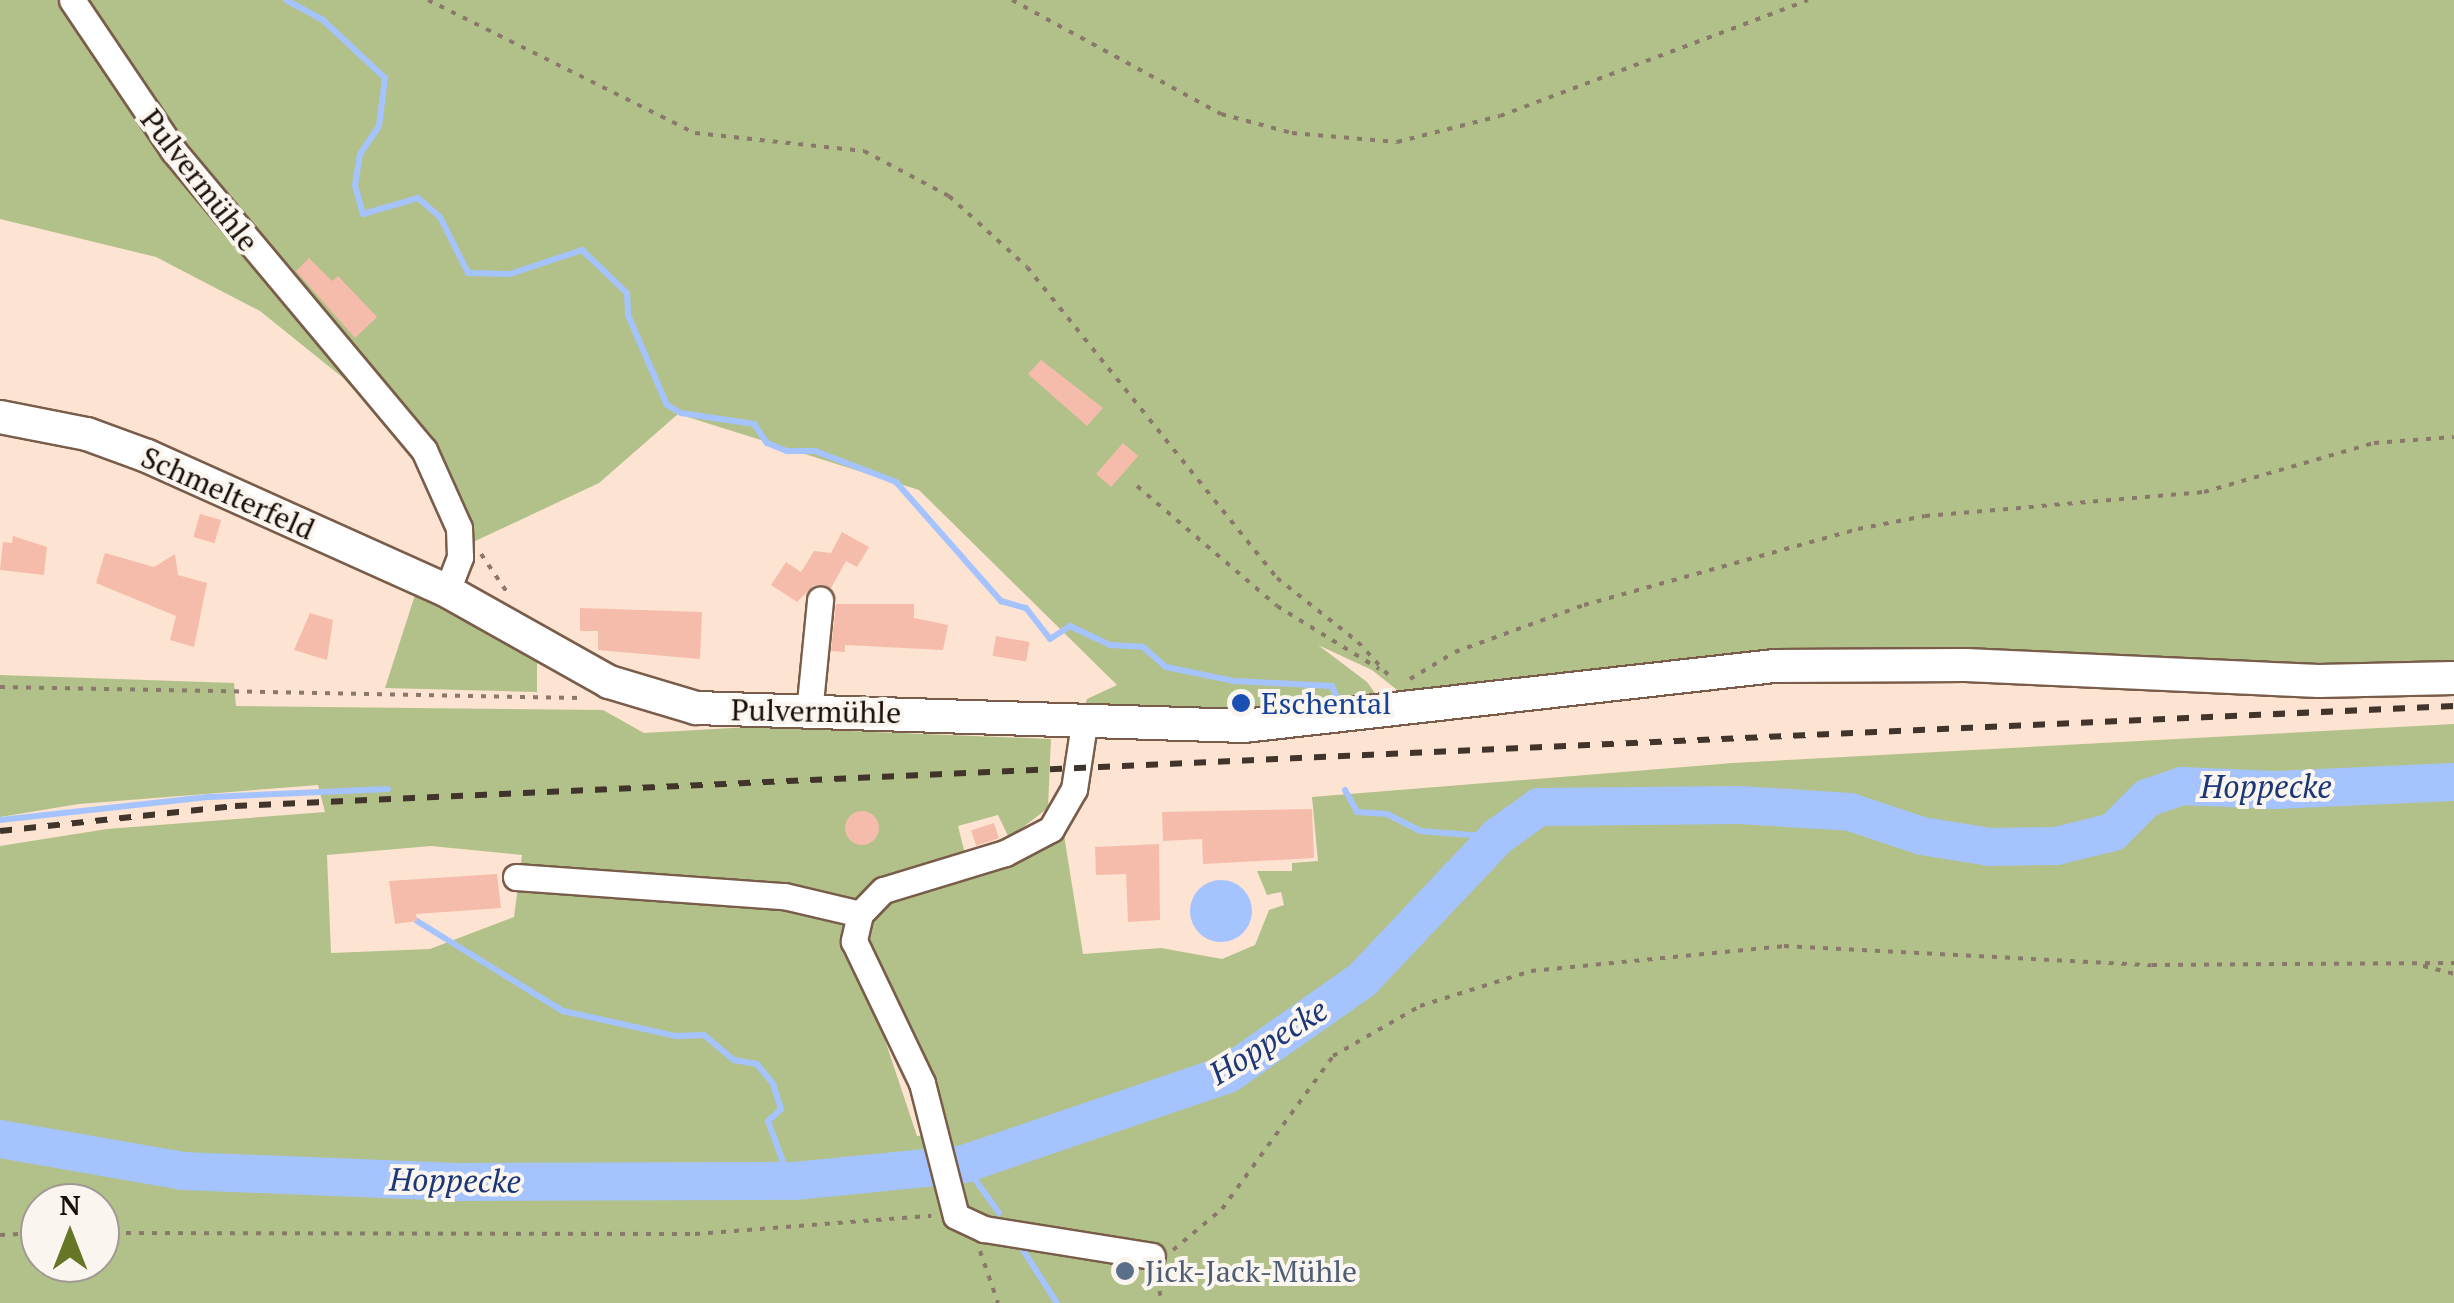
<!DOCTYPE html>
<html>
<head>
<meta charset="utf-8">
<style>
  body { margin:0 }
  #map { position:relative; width:2454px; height:1303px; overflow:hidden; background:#fde3d1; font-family:"PT Serif",serif }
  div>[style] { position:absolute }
  .green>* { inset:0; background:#b2c189 }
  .water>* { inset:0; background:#a5c3fe }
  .round { border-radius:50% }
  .stream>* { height:6px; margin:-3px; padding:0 3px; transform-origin:3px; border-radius:3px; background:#a5c3fe }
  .river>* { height:38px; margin:-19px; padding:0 19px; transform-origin:19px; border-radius:19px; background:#a5c3fe }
  .building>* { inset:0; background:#f6bcab; transform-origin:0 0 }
  .path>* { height:4px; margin-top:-2px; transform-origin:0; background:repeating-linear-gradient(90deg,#8a786b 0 5px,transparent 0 13px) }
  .roads { filter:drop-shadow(2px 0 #795d4a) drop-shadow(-2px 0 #795d4a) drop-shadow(0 2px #795d4a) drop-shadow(0 -2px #795d4a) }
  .minor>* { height:25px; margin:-12.5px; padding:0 12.5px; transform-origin:12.5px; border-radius:12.5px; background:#fff }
  .major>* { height:32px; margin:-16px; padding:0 16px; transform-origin:16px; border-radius:16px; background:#fff }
  .rail>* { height:6px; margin-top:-3px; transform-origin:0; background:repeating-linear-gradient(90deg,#41342a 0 12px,transparent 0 24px) }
  .dots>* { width:28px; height:28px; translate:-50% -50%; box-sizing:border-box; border:5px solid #fbf5f0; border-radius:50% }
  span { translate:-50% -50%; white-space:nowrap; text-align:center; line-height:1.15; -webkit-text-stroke:8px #fbf5f0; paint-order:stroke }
  .street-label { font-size:30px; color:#1a0f07 }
  .transit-label { font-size:30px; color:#164399 }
  .left { translate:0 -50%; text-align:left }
  .service-label { font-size:30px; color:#4e5e75 }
  .water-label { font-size:32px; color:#1b377a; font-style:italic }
  .north { position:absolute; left:20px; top:1183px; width:100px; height:100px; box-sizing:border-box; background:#fbf5f0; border:2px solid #a19993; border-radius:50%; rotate:0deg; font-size:28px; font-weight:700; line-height:40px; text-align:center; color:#1a0f07 }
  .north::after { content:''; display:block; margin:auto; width:35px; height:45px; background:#657726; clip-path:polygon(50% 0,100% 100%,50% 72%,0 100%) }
</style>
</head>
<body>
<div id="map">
  <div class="green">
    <i style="clip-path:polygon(0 0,2454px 0,2454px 678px,1966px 665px,1411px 701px,1372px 670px,1318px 645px,1367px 682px,1375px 693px,1367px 709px,1081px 715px,1087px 699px,1117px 685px,919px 490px,678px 414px,599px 483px,456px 550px,438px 503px,400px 438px,342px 377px,260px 311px,156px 257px,0 219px)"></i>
    <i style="clip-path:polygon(415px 595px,537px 660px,537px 692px,385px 688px)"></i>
    <i style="clip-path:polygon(evenodd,0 675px,234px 683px,236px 706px,603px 710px,644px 733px,750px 727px,1051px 739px,1048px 808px,1009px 838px,998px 815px,958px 826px,964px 850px,998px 868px,1064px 835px,1083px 954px,1161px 948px,1222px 959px,1255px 945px,1269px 910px,1284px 905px,1281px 892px,1267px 895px,1257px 871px,1292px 871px,1292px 863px,1318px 861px,1312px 797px,1733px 763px,2454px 724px,2454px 1303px,0 1303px,0 846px,107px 829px,325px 812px,318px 785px,79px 804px,0 817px,0 675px,431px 846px,522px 855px,514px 917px,430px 949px,331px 953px,327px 855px,431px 846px,0 675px,837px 896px,948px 1134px,948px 1135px,917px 1136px,837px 896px,0 675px,40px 1203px,100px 1203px,100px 1263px,40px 1263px,40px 1203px)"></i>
  </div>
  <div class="water">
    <i class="round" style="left:1190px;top:880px;width:62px;height:62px"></i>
  </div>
  <div class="stream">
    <i style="left:286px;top:0;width:42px;rotate:28.4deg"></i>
    <i style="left:323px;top:20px;width:85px;rotate:43.1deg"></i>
    <i style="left:385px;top:78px;width:48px;rotate:97.1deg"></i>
    <i style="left:379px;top:126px;width:34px;rotate:124deg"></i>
    <i style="left:360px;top:154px;width:31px;rotate:99deg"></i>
    <i style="left:355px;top:185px;width:30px;rotate:75deg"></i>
    <i style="left:363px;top:214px;width:57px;rotate:-16.2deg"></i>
    <i style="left:418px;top:198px;width:29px;rotate:41deg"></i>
    <i style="left:440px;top:217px;width:63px;rotate:63.4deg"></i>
    <i style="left:468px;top:273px;width:42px;rotate:1.4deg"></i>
    <i style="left:510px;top:274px;width:76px;rotate:-18.4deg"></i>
    <i style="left:582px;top:250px;width:62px;rotate:43.7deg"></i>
    <i style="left:627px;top:293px;width:22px;rotate:87deg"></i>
    <i style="left:628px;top:315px;width:98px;rotate:66.6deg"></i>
    <i style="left:667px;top:405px;width:16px;rotate:30deg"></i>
    <i style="left:681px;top:413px;width:74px;rotate:8.6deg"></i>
    <i style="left:754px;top:424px;width:23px;rotate:56deg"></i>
    <i style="left:767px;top:443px;width:22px;rotate:22deg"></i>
    <i style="left:787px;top:451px;width:28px"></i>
    <i style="left:815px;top:451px;width:87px;rotate:20.9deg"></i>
    <i style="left:896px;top:482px;width:159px;rotate:48.6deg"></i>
    <i style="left:1001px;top:601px;width:26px;rotate:16deg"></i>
    <i style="left:1026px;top:608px;width:39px;rotate:52deg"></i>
    <i style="left:1050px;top:639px;width:24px;rotate:-33deg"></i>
    <i style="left:1070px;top:626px;width:44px;rotate:25.4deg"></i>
    <i style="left:1110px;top:645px;width:33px;rotate:3deg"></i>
    <i style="left:1143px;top:647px;width:30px;rotate:41deg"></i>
    <i style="left:1166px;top:667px;width:69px;rotate:11.6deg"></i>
    <i style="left:1234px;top:681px;width:98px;rotate:2.9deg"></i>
    <i style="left:1332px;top:686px;width:13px;rotate:67deg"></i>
    <i style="left:1345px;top:790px;width:25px;rotate:61deg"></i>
    <i style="left:1357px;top:812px;width:30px;rotate:4deg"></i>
    <i style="left:1387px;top:814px;width:37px;rotate:27deg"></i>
    <i style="left:1420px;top:831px;width:77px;rotate:4.5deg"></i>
    <i style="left:0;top:820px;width:211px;rotate:-6.3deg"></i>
    <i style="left:210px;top:797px;width:178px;rotate:-2.6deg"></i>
    <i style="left:417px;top:921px;width:172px;rotate:31.7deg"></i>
    <i style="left:563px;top:1011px;width:116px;rotate:12.5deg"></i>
    <i style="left:676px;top:1036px;width:28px;rotate:-2deg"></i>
    <i style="left:704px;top:1035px;width:39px;rotate:40deg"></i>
    <i style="left:734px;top:1060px;width:23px;rotate:10deg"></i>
    <i style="left:757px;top:1064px;width:26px;rotate:51deg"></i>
    <i style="left:773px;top:1084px;width:26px;rotate:72deg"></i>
    <i style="left:781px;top:1109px;width:18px;rotate:137deg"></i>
    <i style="left:768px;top:1121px;width:64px;rotate:69.9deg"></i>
    <i style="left:964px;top:1164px;width:60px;rotate:54.5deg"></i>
    <i style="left:1023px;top:1250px;width:63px;rotate:57.3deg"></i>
  </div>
  <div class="river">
    <i style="left:0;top:1139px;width:186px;rotate:9.9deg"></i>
    <i style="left:183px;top:1171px;width:274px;rotate:2.3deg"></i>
    <i style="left:457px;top:1182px;width:338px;rotate:-0.2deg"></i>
    <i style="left:795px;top:1181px;width:170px;rotate:-5.7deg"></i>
    <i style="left:964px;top:1164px;width:279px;rotate:-18.8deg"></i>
    <i style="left:1228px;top:1074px;width:164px;rotate:-35deg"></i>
    <i style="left:1362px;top:980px;width:197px;rotate:-46.6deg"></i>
    <i style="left:1497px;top:837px;width:52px;rotate:-35.5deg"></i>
    <i style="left:1539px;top:807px;width:201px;rotate:-0.6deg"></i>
    <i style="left:1740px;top:805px;width:110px;rotate:3.6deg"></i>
    <i style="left:1850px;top:812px;width:76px;rotate:18.4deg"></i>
    <i style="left:1922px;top:836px;width:69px;rotate:9.2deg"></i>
    <i style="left:1990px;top:847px;width:66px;rotate:-0.9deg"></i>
    <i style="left:2056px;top:846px;width:59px;rotate:-13.8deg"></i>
    <i style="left:2113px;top:832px;width:48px;rotate:-45deg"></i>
    <i style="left:2147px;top:798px;width:37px;rotate:-19deg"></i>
    <i style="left:2182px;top:786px;width:93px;rotate:2.5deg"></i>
    <i style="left:2275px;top:790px;width:179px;rotate:-2.6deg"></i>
  </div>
  <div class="building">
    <i style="clip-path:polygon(309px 258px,332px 281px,338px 276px,377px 317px,355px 338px,296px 271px)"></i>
    <i style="clip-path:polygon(1041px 360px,1103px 408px,1087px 426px,1028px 374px)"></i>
    <i style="left:1123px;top:443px;width:20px;height:41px;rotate:41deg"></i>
    <i style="left:200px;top:514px;width:22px;height:24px;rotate:16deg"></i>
    <i style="clip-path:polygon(842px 532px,869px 547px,857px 567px,846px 561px,831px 588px,814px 585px,797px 602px,771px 585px,786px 562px,801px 572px,814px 551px,831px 553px)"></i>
    <i style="clip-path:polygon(13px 536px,47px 547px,44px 575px,0 570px,3px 542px,12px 543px)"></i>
    <i style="clip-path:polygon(105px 553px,154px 567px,175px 554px,178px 575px,207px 583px,194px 647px,170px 640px,176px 616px,96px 583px)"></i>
    <i style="clip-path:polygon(836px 604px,914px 604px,914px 618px,948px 625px,943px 650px,845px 645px,845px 652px,831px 651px)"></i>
    <i style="clip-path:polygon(580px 608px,702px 612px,700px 659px,598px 650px,598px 631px,580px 631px)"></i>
    <i style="clip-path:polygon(310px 613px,333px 620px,327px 660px,294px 650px)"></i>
    <i style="left:996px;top:636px;width:34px;height:20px;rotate:10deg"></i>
    <i style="clip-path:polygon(1312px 809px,1314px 858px,1203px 864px,1202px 839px,1163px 841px,1162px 812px)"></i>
    <i class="round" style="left:845px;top:811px;width:34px;height:34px"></i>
    <i style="left:994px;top:823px;width:16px;height:24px;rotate:72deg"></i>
    <i style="clip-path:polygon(1159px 844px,1160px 920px,1128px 922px,1126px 874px,1096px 875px,1095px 847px)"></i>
    <i style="clip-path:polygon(497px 874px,501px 908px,416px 914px,417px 921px,395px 924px,389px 881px)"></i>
  </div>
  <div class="path">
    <i style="left:428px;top:0;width:298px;rotate:26.5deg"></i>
    <i style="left:695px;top:133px;width:170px;rotate:6.1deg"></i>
    <i style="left:864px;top:151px;width:96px;rotate:27.9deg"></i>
    <i style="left:949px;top:196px;width:105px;rotate:42.3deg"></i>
    <i style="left:1027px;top:267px;width:399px;rotate:51.2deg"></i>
    <i style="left:1277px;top:578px;width:103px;rotate:38.3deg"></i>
    <i style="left:1358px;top:642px;width:52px;rotate:47.4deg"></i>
    <i style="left:1012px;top:0;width:238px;rotate:28.6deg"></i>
    <i style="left:1221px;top:114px;width:73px;rotate:15deg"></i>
    <i style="left:1292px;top:133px;width:105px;rotate:4.9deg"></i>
    <i style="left:1397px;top:142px;width:106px;rotate:-14.2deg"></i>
    <i style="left:1500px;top:116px;width:329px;rotate:-20.6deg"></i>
    <i style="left:1137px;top:486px;width:184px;rotate:40.6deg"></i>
    <i style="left:1277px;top:606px;width:120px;rotate:31.7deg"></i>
    <i style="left:481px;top:554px;width:50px;rotate:55.7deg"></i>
    <i style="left:1410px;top:679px;width:52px;rotate:-31deg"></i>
    <i style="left:1455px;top:652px;width:137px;rotate:-20deg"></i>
    <i style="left:1584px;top:605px;width:284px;rotate:-15.5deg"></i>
    <i style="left:1858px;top:529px;width:68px;rotate:-11deg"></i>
    <i style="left:1925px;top:516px;width:280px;rotate:-4.9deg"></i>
    <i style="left:2204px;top:492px;width:177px;rotate:-16.1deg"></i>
    <i style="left:2374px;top:443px;width:80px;rotate:-4.3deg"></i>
    <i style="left:0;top:687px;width:580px;rotate:1.09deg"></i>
    <i style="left:2423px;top:966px;width:32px;rotate:14deg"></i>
    <i style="left:100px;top:1233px;width:595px;rotate:0.1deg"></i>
    <i style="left:695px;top:1234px;width:237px;rotate:-4.4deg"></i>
    <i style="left:0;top:1235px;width:40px;rotate:-2.9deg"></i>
    <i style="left:1173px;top:1250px;width:64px;rotate:-39.9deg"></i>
    <i style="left:1222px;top:1209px;width:189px;rotate:-54deg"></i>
    <i style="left:1333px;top:1056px;width:100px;rotate:-29.9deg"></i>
    <i style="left:1420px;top:1006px;width:116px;rotate:-17.5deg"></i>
    <i style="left:1531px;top:971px;width:254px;rotate:-5.6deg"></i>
    <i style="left:1784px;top:946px;width:368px;rotate:3deg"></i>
    <i style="left:2152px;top:965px;width:302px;rotate:-0.4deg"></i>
    <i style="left:980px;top:1251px;width:55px;rotate:70.9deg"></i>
    <i style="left:1157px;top:1278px;width:25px;rotate:79deg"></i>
  </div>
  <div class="roads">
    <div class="minor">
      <i style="left:72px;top:0;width:181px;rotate:56deg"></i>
      <i style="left:173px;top:150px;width:391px;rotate:50.1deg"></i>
      <i style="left:424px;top:450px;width:85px;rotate:65.8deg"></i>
      <i style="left:459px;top:528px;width:29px;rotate:88deg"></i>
      <i style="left:460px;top:557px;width:36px;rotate:111deg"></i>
      <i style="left:809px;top:713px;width:114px;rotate:-84.4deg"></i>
      <i style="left:1084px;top:724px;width:66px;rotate:98.7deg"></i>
      <i style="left:1074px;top:789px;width:46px;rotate:119.9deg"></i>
      <i style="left:1051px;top:829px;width:52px;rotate:152.4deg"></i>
      <i style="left:1005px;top:853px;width:127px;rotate:163.1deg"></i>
      <i style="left:883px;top:890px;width:33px;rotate:134deg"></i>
      <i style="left:860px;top:914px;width:28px;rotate:103deg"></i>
      <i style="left:854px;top:941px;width:157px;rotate:64.4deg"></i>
      <i style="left:922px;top:1083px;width:137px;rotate:75.7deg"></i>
      <i style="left:956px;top:1216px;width:31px;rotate:25deg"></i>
      <i style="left:984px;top:1229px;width:170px;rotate:9.1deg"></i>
      <i style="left:516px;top:877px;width:269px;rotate:4.1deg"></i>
      <i style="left:784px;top:896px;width:78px;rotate:13.3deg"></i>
    </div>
    <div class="major">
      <i style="left:0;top:417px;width:89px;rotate:11.1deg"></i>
      <i style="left:87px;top:434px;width:64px;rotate:20.1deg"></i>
      <i style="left:147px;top:456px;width:329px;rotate:24.2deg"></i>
      <i style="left:447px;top:591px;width:186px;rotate:29.3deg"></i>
      <i style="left:609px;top:682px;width:91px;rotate:16.6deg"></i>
      <i style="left:696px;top:708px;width:548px;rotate:1.88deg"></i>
      <i style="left:1244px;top:726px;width:533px;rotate:-6.46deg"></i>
      <i style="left:1774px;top:666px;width:192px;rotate:-0.3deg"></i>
      <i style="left:1966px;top:665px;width:353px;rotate:2.6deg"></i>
      <i style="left:2319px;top:681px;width:135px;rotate:-1.3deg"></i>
    </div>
  </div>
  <div class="rail">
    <i style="left:0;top:831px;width:236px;rotate:-6.1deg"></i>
    <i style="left:235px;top:806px;width:2221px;rotate:-2.58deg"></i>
  </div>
  <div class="dots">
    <i style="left:1241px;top:703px;background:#1a4fb4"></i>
    <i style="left:1125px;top:1271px;background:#5c6f8a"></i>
  </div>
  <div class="street-label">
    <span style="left:200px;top:180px;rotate:52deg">Pulvermühle</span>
    <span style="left:228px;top:493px;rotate:24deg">Schmelterfeld</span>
    <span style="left:816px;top:711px;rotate:1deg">Pulvermühle</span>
  </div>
  <div class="transit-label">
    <span class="left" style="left:1261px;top:703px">Eschental</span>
  </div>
  <div class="service-label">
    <span class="left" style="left:1145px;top:1271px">Jick-Jack-Mühle</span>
  </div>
  <div class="water-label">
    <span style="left:2266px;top:786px">Hoppecke</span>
    <span style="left:1268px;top:1041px;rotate:-32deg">Hoppecke</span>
    <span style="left:455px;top:1180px;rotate:1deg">Hoppecke</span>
  </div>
  <div class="north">N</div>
</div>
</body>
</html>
